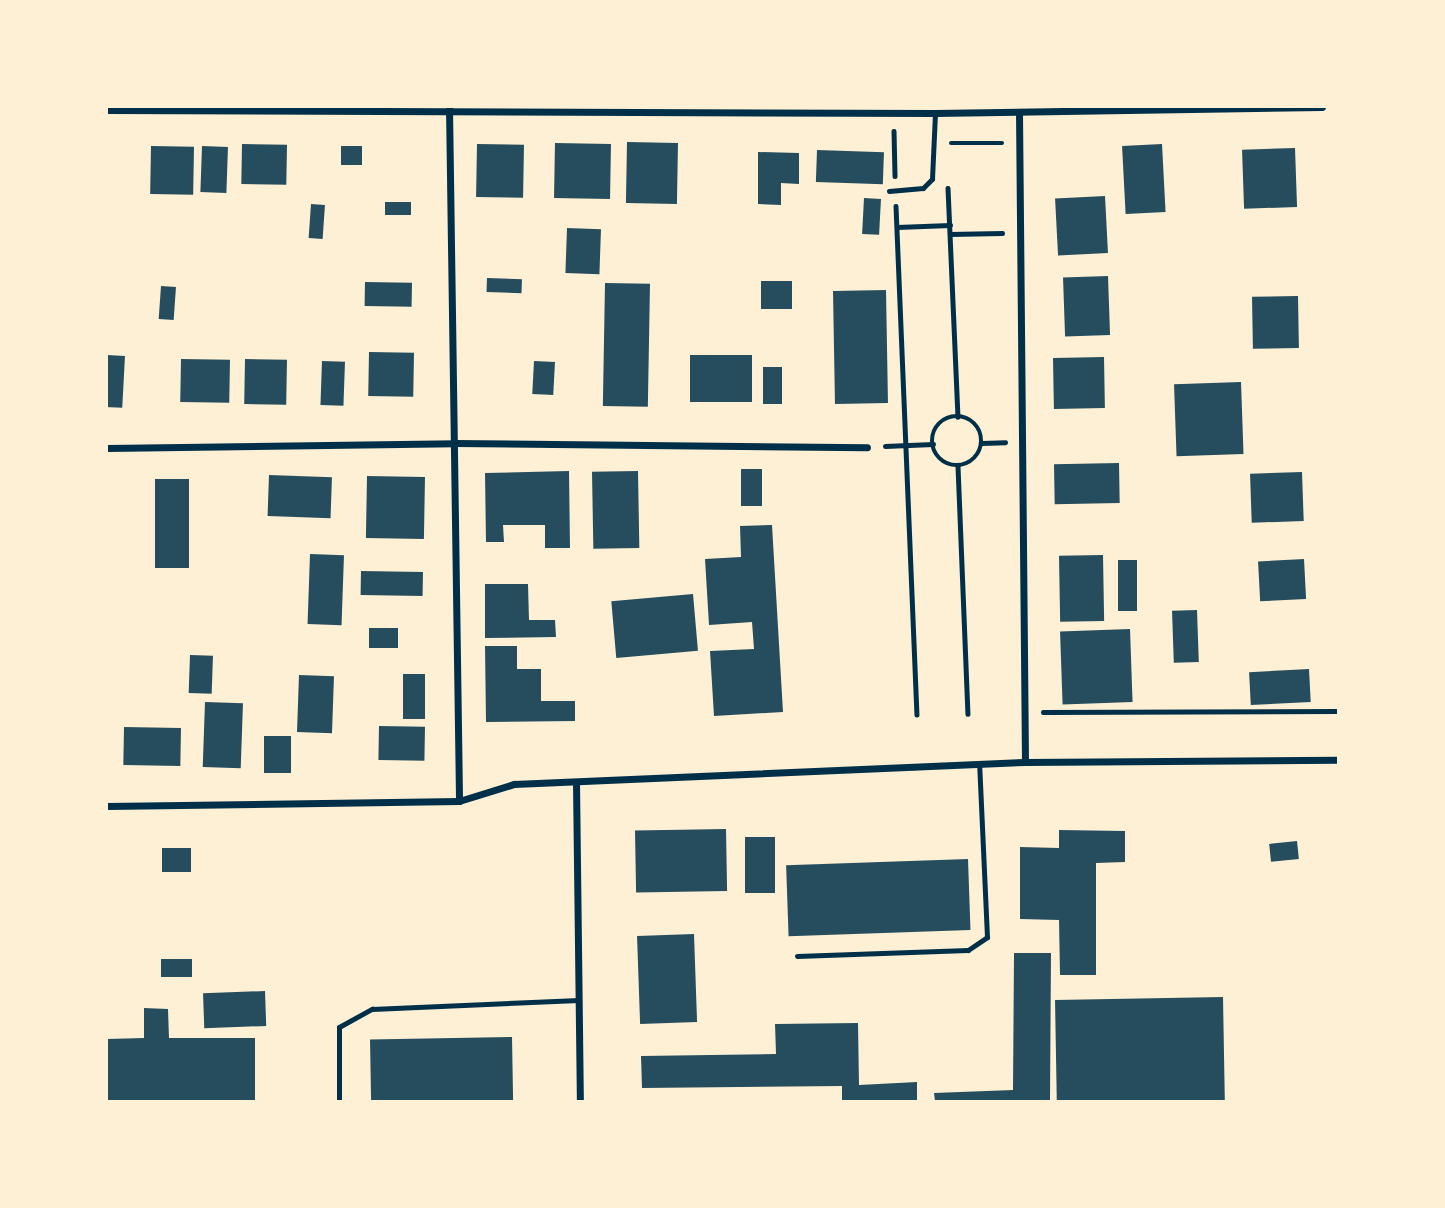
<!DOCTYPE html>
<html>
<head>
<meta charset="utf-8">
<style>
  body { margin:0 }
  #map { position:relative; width:1445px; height:1208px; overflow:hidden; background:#fdf0d5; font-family:Lora,serif }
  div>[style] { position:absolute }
  .building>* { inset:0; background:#264d5e; transform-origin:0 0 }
  .path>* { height:4.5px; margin:-2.25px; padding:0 2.25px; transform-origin:2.25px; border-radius:2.25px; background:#003049 }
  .path>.ring { margin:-2.25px; padding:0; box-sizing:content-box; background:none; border:4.5px solid #003049; border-radius:50% }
  .service>* { height:5px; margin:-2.5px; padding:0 2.5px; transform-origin:2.5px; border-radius:2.5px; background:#003049 }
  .minor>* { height:7px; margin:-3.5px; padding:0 3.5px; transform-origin:3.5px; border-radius:3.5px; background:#003049 }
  span { translate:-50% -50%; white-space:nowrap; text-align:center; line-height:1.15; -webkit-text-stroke:6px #fdf0d5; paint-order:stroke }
  .frame { position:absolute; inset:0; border:108px solid #fdf0d5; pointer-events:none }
</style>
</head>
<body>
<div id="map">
  <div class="building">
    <i style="left:627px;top:142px;width:51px;height:61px;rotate:1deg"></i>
    <i style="left:555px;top:143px;width:56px;height:55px;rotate:1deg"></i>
    <i style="left:242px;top:144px;width:45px;height:40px;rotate:1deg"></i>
    <i style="left:477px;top:144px;width:47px;height:53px;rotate:1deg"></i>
    <i style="left:1162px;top:144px;width:68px;height:40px;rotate:87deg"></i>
    <i style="left:151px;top:146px;width:43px;height:48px;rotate:1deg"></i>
    <i style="left:202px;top:146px;width:26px;height:46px;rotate:2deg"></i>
    <i style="left:341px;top:146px;width:21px;height:19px"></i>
    <i style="left:1295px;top:148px;width:59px;height:53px;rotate:88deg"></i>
    <i style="left:817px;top:150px;width:67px;height:32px;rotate:2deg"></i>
    <i style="clip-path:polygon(758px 152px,799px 153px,799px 184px,781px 183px,781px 205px,758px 204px)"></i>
    <i style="left:1105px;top:196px;width:57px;height:50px;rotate:87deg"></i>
    <i style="left:864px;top:198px;width:17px;height:36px;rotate:3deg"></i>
    <i style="left:385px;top:202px;width:26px;height:13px"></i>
    <i style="left:311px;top:204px;width:14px;height:34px;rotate:4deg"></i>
    <i style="left:567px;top:228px;width:34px;height:45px;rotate:2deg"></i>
    <i style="left:1108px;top:276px;width:59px;height:45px;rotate:88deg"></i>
    <i style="left:487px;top:278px;width:35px;height:14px;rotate:2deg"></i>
    <i style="left:761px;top:281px;width:31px;height:28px"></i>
    <i style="left:365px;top:282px;width:47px;height:24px;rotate:1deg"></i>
    <i style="left:605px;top:283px;width:45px;height:123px;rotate:1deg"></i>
    <i style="left:161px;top:286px;width:15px;height:33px;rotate:4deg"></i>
    <i style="left:886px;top:290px;width:113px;height:53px;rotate:89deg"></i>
    <i style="left:1298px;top:296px;width:52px;height:46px;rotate:89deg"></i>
    <i style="left:369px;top:352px;width:45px;height:44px;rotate:1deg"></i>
    <i style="left:107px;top:355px;width:18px;height:52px;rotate:3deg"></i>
    <i style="left:752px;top:355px;width:47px;height:62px;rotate:90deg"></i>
    <i style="left:1104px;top:357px;width:51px;height:51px;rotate:89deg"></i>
    <i style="left:181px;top:359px;width:49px;height:43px;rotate:1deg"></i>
    <i style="left:245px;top:359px;width:42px;height:45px;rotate:1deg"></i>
    <i style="left:322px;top:361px;width:23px;height:44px;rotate:2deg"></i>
    <i style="left:534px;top:361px;width:21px;height:33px;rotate:3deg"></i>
    <i style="left:763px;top:367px;width:19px;height:37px"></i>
    <i style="left:1241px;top:382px;width:72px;height:67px;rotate:88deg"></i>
    <i style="left:1119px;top:463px;width:40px;height:65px;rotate:89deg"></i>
    <i style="left:741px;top:469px;width:21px;height:37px"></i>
    <i style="clip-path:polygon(569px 471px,570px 548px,545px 548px,545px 525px,503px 525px,504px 542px,486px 542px,485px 473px)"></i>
    <i style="left:638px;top:471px;width:77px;height:46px;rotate:89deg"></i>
    <i style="left:1302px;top:472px;width:49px;height:52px;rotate:88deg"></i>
    <i style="left:269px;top:475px;width:63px;height:41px;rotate:2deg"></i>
    <i style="left:367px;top:476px;width:58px;height:62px;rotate:1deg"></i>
    <i style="left:155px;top:479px;width:34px;height:89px"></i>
    <i style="clip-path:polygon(772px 525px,783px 712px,714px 716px,710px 651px,754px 649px,752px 622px,709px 625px,705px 559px,741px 557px,740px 526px)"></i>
    <i style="left:310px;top:554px;width:34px;height:70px;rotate:2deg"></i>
    <i style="left:1103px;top:555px;width:66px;height:44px;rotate:89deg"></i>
    <i style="left:1304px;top:559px;width:40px;height:46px;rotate:87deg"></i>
    <i style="left:1118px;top:560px;width:19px;height:51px"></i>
    <i style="left:361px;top:571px;width:62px;height:24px;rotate:1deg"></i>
    <i style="clip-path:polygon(485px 584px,528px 584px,529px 620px,555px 620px,556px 637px,485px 638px)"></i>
    <i style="left:693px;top:594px;width:57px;height:82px;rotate:85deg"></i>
    <i style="left:1197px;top:610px;width:52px;height:25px;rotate:88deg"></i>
    <i style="left:369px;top:628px;width:29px;height:20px"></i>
    <i style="left:1130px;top:629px;width:73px;height:70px;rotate:88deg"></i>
    <i style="clip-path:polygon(485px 646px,517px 646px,517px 669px,541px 669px,541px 701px,575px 701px,575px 721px,486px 722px)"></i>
    <i style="left:190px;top:655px;width:23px;height:38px;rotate:2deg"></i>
    <i style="left:1309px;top:669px;width:33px;height:60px;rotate:87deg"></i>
    <i style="left:403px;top:674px;width:22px;height:45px"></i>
    <i style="left:299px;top:675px;width:35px;height:57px;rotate:2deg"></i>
    <i style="left:205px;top:702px;width:38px;height:65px;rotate:2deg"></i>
    <i style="left:379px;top:726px;width:46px;height:34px;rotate:1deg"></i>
    <i style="left:124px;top:727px;width:57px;height:38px;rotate:1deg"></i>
    <i style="left:264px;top:736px;width:27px;height:37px"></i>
    <i style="left:726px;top:829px;width:62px;height:91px;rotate:89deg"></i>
    <i style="clip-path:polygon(1059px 830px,1125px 831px,1125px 862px,1096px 863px,1096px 975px,1060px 975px,1059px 920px,1020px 919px,1020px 847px,1059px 848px)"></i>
    <i style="left:745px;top:837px;width:30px;height:56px"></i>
    <i style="left:1297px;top:841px;width:18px;height:28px;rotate:84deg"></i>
    <i style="left:162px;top:848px;width:29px;height:24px"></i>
    <i style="left:968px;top:859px;width:71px;height:182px;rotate:88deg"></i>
    <i style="left:694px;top:934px;width:88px;height:57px;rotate:88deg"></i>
    <i style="clip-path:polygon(1014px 953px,1051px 953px,1050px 1101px,935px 1101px,934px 1093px,1013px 1090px)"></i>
    <i style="left:161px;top:959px;width:31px;height:18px"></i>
    <i style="left:265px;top:991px;width:35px;height:62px;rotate:88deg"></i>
    <i style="left:1223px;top:997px;width:104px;height:168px;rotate:89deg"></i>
    <i style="clip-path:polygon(144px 1008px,168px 1009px,169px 1038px,255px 1038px,255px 1101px,107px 1101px,107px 1039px,144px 1038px)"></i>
    <i style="clip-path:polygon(858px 1023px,859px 1085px,917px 1082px,917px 1101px,842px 1101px,842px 1086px,642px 1088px,641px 1056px,776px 1054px,775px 1024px)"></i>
    <i style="left:512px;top:1037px;width:64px;height:142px;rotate:89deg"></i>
  </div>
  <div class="path">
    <i style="left:894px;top:131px;width:45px;rotate:88.7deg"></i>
    <i style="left:951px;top:143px;width:51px"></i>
    <i style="left:948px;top:188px;width:229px;rotate:87.5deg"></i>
    <i style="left:896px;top:206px;width:509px;rotate:87.64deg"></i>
    <i style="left:897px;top:227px;width:53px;rotate:-2.2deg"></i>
    <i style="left:950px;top:234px;width:52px;rotate:-1.1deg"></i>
    <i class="ring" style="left:932px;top:416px;width:45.5px;height:45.5px"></i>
    <i style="left:982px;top:443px;width:23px;rotate:-2deg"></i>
    <i style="left:885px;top:446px;width:48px;rotate:-2.4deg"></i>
    <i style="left:958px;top:466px;width:248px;rotate:87.7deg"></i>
    <i style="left:1043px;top:712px;width:295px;rotate:-0.2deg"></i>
  </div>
  <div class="service">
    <i style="left:889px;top:191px;width:34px;rotate:-5deg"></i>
    <i style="left:923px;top:188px;width:13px;rotate:-45deg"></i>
    <i style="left:932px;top:179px;width:66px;rotate:-87.4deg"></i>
    <i style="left:797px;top:956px;width:171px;rotate:-2deg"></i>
    <i style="left:968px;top:950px;width:23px;rotate:-34deg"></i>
    <i style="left:987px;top:937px;width:173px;rotate:-92.6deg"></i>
    <i style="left:339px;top:1101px;width:74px;rotate:-90deg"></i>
    <i style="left:339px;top:1027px;width:38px;rotate:-29deg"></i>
    <i style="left:372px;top:1009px;width:207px;rotate:-2.5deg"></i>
  </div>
  <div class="minor">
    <i style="left:449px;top:107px;width:694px;rotate:89.17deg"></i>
    <i style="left:107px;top:110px;width:828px;rotate:0.21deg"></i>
    <i style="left:935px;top:113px;width:387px;rotate:-0.9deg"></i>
    <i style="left:1019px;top:112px;width:650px;rotate:89.47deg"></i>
    <i style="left:107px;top:448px;width:348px;rotate:-0.8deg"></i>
    <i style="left:455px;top:443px;width:412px;rotate:0.6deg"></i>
    <i style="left:576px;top:782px;width:319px;rotate:89.3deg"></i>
    <i style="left:107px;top:806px;width:352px;rotate:-0.8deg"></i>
    <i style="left:459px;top:801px;width:58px;rotate:-17.2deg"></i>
    <i style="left:514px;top:784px;width:511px;rotate:-2.47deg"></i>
    <i style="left:1025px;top:762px;width:313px;rotate:-0.4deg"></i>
  </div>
  <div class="frame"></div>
</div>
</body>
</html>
